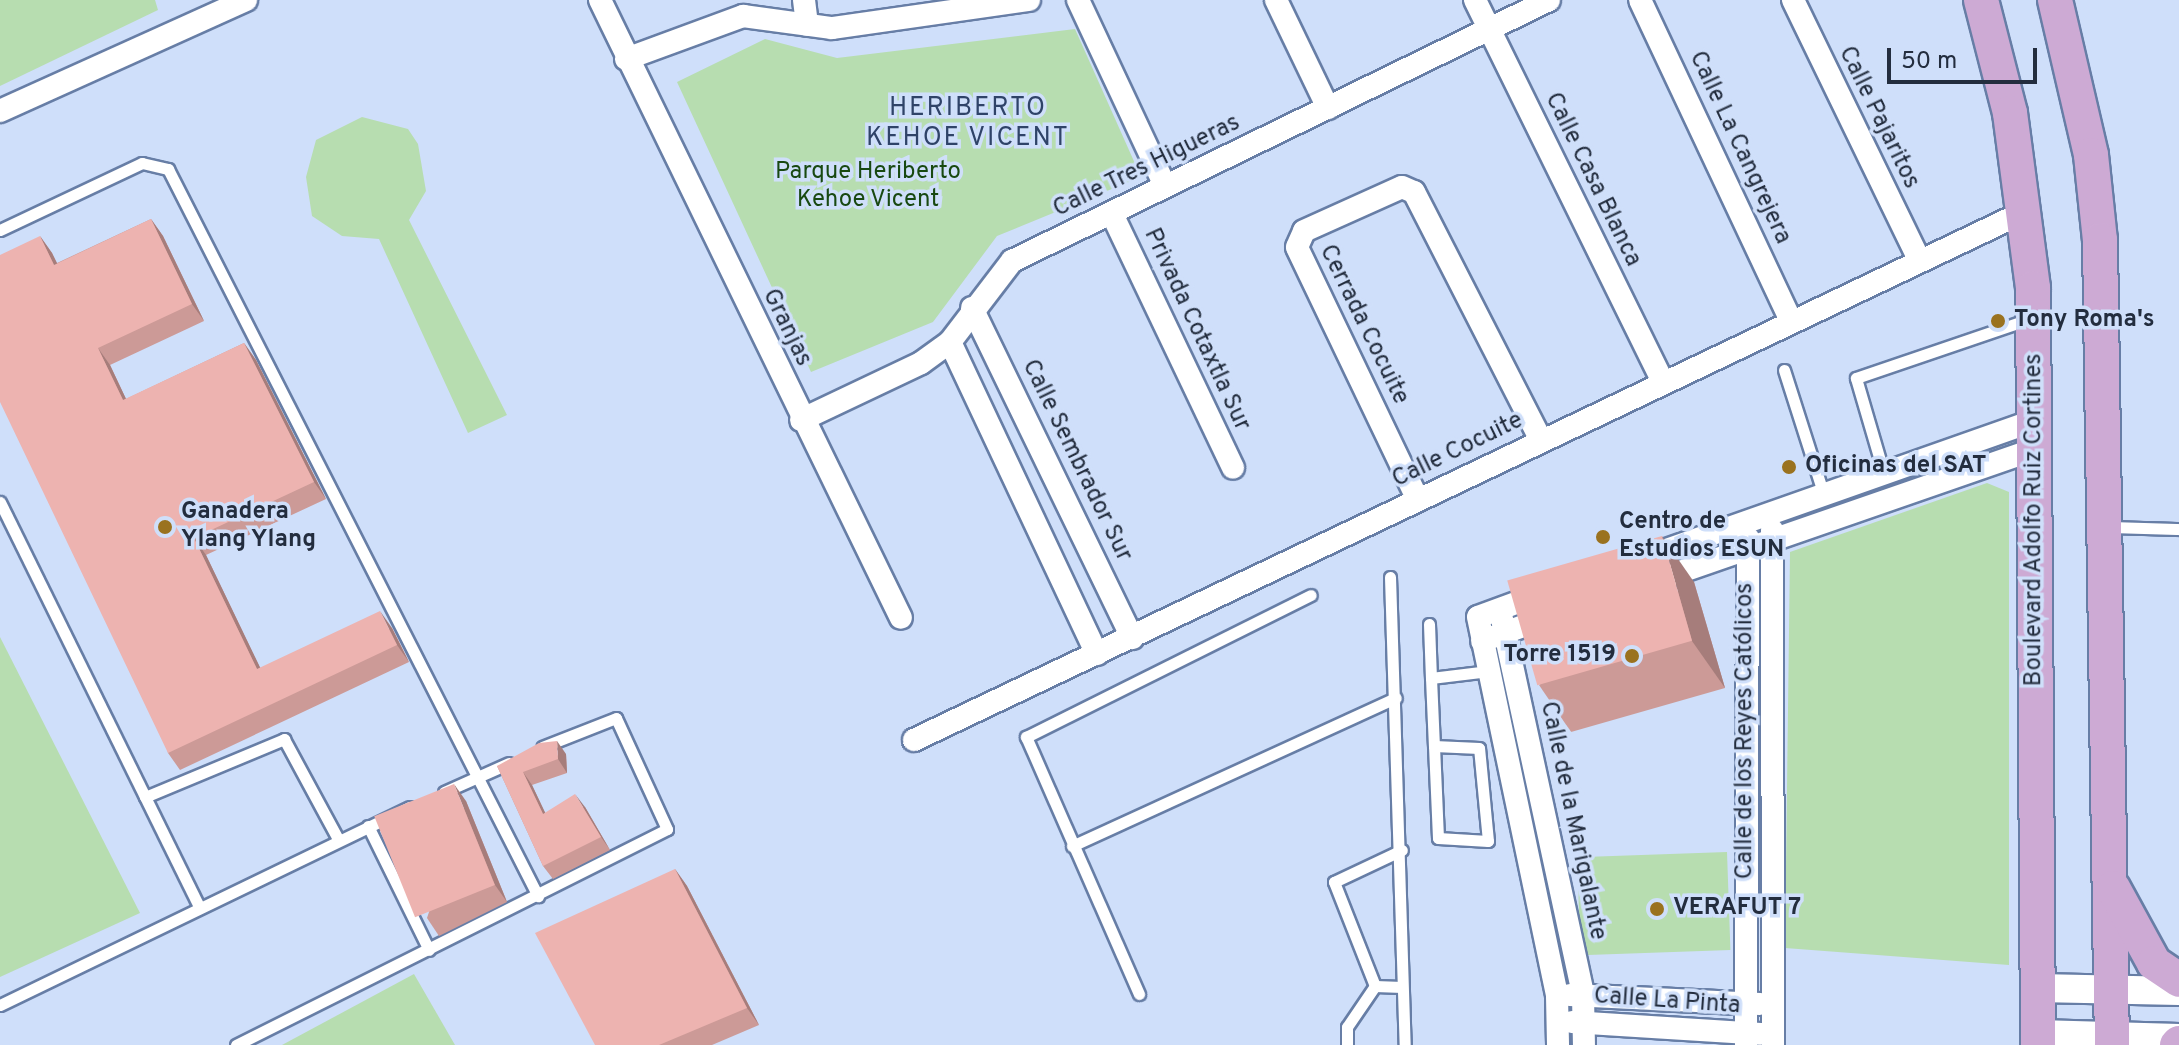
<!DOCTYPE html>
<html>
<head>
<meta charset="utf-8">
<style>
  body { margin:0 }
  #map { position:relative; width:2179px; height:1045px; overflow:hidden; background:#cfdffa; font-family:Overpass,sans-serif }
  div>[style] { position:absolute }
  .green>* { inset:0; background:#b7ddb0; transform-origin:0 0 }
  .roads { filter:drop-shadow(2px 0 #677ea6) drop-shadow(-2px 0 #677ea6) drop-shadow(0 2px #677ea6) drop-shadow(0 -2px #677ea6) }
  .service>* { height:11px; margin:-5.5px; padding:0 5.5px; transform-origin:5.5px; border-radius:5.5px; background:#fff }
  .minor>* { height:22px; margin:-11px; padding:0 11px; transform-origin:11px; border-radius:11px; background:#fff }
  .tertiary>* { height:28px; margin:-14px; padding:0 14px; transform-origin:14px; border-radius:14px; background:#fff }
  .primary>* { height:34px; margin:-17px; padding:0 17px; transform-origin:17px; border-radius:17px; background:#cdaad4 }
  .wall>* { inset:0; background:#cc9a97 }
  .shaded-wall>* { inset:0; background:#a67d7b }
  .building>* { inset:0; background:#edb3b0; transform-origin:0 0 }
  .dots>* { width:22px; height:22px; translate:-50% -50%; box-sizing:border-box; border:4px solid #cfdffa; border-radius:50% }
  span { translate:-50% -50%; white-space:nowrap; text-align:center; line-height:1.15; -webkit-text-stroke:7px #cfdffa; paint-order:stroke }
  .street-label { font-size:24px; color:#232d3e }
  .park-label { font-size:24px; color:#184911 }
  .poi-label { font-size:24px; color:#232d3e; font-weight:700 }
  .left { translate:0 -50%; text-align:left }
  .right { translate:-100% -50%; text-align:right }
  .neighbourhood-label { font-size:26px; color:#2f4368; letter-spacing:2px }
  .scale { position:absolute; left:1887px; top:48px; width:150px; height:36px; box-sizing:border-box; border:4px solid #232d3e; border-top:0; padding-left:10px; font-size:24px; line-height:28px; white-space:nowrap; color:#232d3e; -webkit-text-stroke:6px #cfdffa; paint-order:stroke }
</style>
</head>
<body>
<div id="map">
  <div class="green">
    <i style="clip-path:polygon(0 0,155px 0,158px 10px,0 86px)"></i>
    <i style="clip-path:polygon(1075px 29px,1141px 177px,997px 236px,933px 322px,811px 372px,677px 82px,765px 39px,837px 58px)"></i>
    <i style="clip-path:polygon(362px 117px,408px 129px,418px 144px,426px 191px,409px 220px,507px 415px,468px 433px,379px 239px,342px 236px,312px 216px,306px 177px,316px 140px)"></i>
    <i style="clip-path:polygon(1987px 483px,2009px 492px,2009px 965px,1785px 948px,1790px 552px)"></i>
    <i style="clip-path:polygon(0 637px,140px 913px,0 977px)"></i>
    <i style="left:1727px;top:852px;width:98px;height:150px;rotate:88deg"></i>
    <i style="clip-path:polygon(414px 974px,455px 1045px,282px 1045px)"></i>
  </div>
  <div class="roads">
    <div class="service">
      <i style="left:0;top:230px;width:157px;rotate:-25.3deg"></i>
      <i style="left:142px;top:163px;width:27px;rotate:13deg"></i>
      <i style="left:168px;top:169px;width:816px;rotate:63.03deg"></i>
      <i style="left:1784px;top:370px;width:131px;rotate:72.3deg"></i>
      <i style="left:1884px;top:474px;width:100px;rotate:-106.3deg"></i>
      <i style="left:1856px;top:378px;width:183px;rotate:-18.8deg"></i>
      <i style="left:0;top:502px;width:451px;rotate:63.8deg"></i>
      <i style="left:2108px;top:527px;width:71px;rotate:1.6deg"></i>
      <i style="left:1390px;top:577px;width:468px;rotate:88.2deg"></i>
      <i style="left:1429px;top:624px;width:54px;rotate:87.9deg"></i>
      <i style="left:1431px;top:678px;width:68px;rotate:87.5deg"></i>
      <i style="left:1434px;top:746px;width:92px;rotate:87.5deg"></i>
      <i style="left:1438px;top:838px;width:50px;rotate:3.4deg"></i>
      <i style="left:1488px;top:841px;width:93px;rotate:-95.5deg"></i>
      <i style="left:1479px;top:748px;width:45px;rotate:-177.5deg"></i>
      <i style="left:1431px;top:678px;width:58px;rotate:-6.9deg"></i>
      <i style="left:444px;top:792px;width:71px;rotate:-24deg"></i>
      <i style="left:145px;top:797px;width:151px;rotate:-22.6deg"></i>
      <i style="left:284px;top:739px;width:114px;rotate:61.6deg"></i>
      <i style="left:368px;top:826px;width:138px;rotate:63.8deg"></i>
      <i style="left:1072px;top:846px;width:356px;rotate:-24.6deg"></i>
      <i style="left:1375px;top:986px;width:27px;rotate:2deg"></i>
      <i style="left:1139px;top:994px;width:281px;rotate:-113.7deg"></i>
      <i style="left:1026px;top:737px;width:318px;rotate:-26.5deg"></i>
      <i style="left:0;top:1005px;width:455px;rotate:-25.8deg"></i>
      <i style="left:236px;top:1045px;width:482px;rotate:-26.6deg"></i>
      <i style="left:667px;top:829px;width:122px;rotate:-114.7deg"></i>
      <i style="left:616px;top:718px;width:79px;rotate:158.6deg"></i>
      <i style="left:1347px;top:1045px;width:18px;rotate:-90deg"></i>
      <i style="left:1347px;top:1027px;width:50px;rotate:-55.7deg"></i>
      <i style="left:1375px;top:986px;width:112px;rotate:-111.5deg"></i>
      <i style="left:1334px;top:882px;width:75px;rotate:-25.2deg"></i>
    </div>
    <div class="minor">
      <i style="left:600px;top:0;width:687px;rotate:64.03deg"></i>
      <i style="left:804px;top:0;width:25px;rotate:83deg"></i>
      <i style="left:1078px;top:0;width:205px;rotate:64.9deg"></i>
      <i style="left:1276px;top:0;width:120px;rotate:64.3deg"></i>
      <i style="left:1475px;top:0;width:426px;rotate:63.8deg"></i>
      <i style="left:1640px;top:0;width:353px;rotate:64.8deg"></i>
      <i style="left:1793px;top:0;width:287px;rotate:64.1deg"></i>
      <i style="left:626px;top:59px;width:125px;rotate:-20.2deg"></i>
      <i style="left:743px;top:16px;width:90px;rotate:7.7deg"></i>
      <i style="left:832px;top:28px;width:199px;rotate:-8.1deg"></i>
      <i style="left:0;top:111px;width:270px;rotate:-24.3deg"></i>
      <i style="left:1112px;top:214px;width:281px;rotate:64.5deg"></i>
      <i style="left:972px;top:308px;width:367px;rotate:64.1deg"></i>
      <i style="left:950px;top:342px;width:345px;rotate:64.8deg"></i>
      <i style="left:801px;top:420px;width:133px;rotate:-25.4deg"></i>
      <i style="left:921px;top:363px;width:36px;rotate:-36deg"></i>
      <i style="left:950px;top:342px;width:102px;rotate:-52.6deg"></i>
      <i style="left:1012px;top:261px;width:597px;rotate:-25.92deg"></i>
      <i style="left:1418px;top:500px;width:280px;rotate:-115.6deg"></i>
      <i style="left:1297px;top:247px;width:17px;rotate:-66deg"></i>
      <i style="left:1304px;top:231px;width:107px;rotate:-24.2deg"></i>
      <i style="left:1402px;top:187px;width:13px;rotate:23deg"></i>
      <i style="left:1414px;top:192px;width:279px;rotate:62.9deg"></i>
      <i style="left:1772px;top:530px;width:515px;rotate:89.89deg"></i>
      <i style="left:1644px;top:558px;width:415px;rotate:-19.4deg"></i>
      <i style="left:1657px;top:580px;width:400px;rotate:-19.1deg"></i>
      <i style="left:1543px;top:593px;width:69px;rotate:159.7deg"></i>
      <i style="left:1478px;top:617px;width:387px;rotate:78.2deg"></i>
      <i style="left:1557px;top:996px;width:49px;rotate:88.8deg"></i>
      <i style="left:1502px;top:619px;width:385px;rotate:77.8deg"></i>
      <i style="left:1583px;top:995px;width:50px;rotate:88.9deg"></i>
      <i style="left:1482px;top:641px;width:70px;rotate:-20deg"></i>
      <i style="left:914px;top:740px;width:1231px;rotate:-25.44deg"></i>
      <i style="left:1570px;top:995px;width:190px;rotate:2.7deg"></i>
      <i style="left:1572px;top:1022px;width:189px;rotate:3.6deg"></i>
      <i style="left:1746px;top:1045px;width:507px;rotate:-89.77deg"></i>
    </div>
    <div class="tertiary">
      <i style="left:2038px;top:988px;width:141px;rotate:1.2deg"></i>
      <i style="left:2038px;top:1034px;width:141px;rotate:1.6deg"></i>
    </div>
    <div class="primary">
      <i style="left:1981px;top:0;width:117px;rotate:75.6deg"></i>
      <i style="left:2010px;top:113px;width:177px;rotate:82.5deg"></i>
      <i style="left:2033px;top:288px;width:757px;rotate:89.62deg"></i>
      <i style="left:2055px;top:0;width:159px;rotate:76.9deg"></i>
      <i style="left:2091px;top:155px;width:85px;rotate:84deg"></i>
      <i style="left:2100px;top:240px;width:805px;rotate:89.15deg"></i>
      <i style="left:2113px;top:888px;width:85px;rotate:61.3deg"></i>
      <i style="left:2154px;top:963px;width:30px;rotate:34deg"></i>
      <i style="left:2177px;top:1045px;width:3px;rotate:-45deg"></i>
    </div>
  </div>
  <div class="wall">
    <i style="clip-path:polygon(151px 219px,163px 236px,204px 321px,110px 365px,126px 399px,244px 343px,256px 360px,326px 499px,206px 555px,260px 668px,392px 628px,409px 662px,180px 770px,168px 753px,40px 236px,52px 253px,57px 263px)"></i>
    <i style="clip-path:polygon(1694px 582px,1725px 688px,1571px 732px,1539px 685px)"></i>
    <i style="clip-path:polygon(566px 754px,567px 773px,532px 785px,545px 813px,585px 807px,610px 850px,553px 879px,543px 866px,497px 766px)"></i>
    <i style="clip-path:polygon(466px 801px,507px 902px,439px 936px,427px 918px)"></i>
    <i style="clip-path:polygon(675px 869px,687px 886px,759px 1025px,712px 1045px,595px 1045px)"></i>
  </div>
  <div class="shaded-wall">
    <i style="clip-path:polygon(151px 219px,163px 236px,204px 321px,192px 304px)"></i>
    <i style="clip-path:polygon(40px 236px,52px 253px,66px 282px,54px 265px)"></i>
    <i style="clip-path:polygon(244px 343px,256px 360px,326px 499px,314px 482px)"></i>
    <i style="clip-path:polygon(98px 348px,110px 365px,135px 418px,123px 400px)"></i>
    <i style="clip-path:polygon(1662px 536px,1694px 582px,1725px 688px,1692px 641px)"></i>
    <i style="clip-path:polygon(194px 538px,206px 555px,269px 686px,257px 669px)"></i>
    <i style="clip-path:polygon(380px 611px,392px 628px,409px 662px,397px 645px)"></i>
    <i style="clip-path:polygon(557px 741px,566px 754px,567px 773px,558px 759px)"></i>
    <i style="clip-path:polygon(523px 772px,532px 785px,552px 827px,543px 814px)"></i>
    <i style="clip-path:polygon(454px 784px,466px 801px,507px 902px,495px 885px)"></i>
    <i style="clip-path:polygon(575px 794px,585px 807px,610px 850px,601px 837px)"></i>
    <i style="clip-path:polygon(675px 869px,687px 886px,759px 1025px,747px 1008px)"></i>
  </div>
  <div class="building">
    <i style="clip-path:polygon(151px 219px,192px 304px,98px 348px,123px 400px,244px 343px,314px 482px,194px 538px,257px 669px,380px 611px,397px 645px,168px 753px,0 402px,0 255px,40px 236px,54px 265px)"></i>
    <i style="left:1662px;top:536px;width:109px;height:161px;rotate:74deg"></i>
    <i style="clip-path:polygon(557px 741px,558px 759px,523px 772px,543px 814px,575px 794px,601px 837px,543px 866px,497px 766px,539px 743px)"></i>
    <i style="left:454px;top:784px;width:109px;height:86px;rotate:68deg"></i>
    <i style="clip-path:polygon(675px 869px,747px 1008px,659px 1045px,595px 1045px,535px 933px)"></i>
  </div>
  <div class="dots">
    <i style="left:1998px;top:321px;background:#9a721f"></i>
    <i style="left:1789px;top:467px;background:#9a721f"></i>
    <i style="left:165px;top:527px;background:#9a721f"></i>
    <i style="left:1603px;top:537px;background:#9a721f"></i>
    <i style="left:1632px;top:656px;background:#9a721f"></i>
    <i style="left:1657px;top:909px;background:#9a721f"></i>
  </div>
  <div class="street-label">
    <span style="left:1878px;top:118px;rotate:64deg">Calle Pajaritos</span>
    <span style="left:1739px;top:148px;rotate:65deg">Calle La Cangrejera</span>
    <span style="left:1147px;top:167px;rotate:-26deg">Calle Tres Higueras</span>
    <span style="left:1592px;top:180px;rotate:64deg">Calle Casa Blanca</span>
    <span style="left:1363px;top:325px;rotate:64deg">Cerrada Cocuite</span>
    <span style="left:786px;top:328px;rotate:64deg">Granjas</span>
    <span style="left:1196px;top:330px;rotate:65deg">Privada Cotaxtla Sur</span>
    <span style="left:1458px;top:451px;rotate:-26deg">Calle Cocuite</span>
    <span style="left:1076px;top:461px;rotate:64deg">Calle Sembrador Sur</span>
    <span style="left:2035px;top:520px;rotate:-90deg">Boulevard Adolfo Ruiz Cortines</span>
    <span style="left:1746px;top:731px;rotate:-90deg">Calle de los Reyes Católicos</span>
    <span style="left:1572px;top:821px;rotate:78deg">Calle de la Marigalante</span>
    <span style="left:1667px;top:1002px;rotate:4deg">Calle La Pinta</span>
  </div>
  <div class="park-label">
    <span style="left:868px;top:187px">Parque Heriberto<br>Kehoe Vicent</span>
  </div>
  <div class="poi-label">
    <span class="left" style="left:2014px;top:321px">Tony Roma's</span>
    <span class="left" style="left:1805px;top:467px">Oficinas del SAT</span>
    <span class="left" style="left:181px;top:527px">Ganadera<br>Ylang Ylang</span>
    <span class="left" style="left:1619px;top:537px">Centro de<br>Estudios ESUN</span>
    <span class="right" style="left:1616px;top:656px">Torre 1519</span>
    <span class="left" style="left:1673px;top:909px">VERAFUT 7</span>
  </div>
  <div class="neighbourhood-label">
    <span style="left:968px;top:124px">HERIBERTO<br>KEHOE VICENT</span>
  </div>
  <div class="scale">50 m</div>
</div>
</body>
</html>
